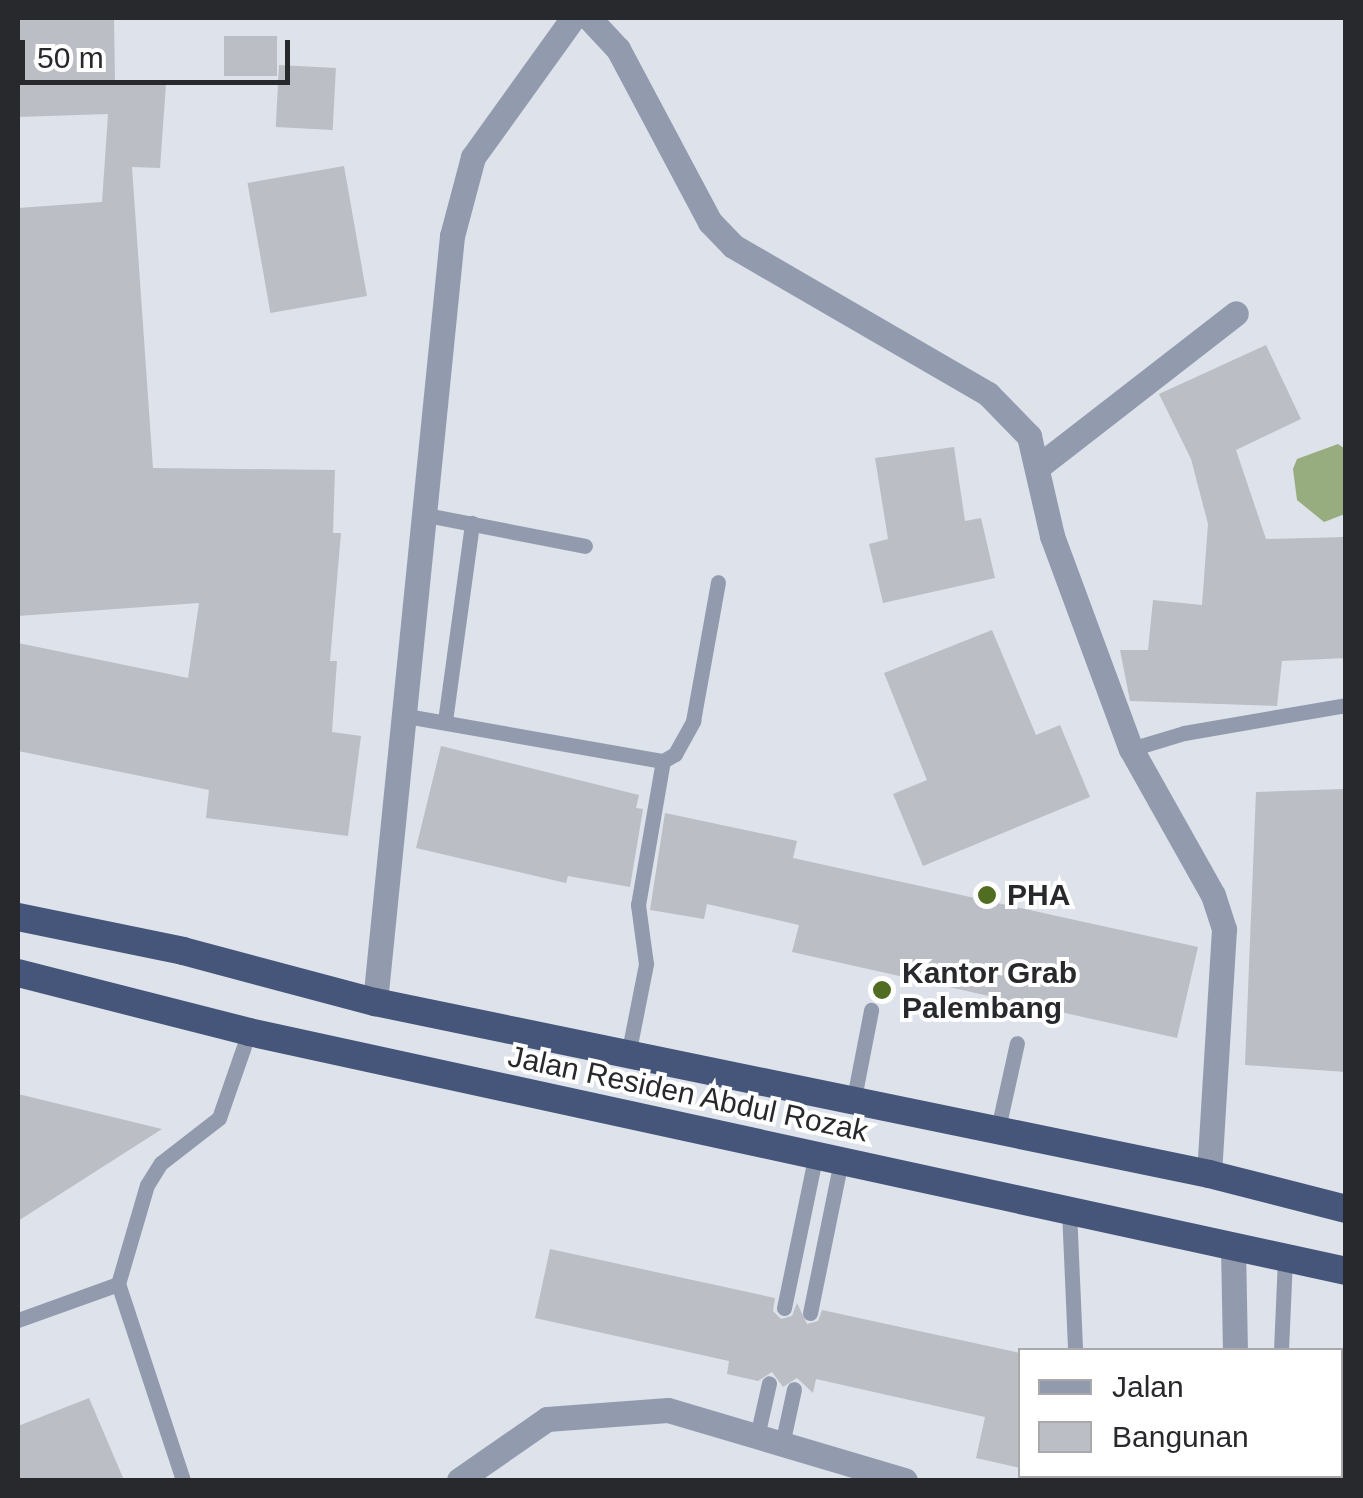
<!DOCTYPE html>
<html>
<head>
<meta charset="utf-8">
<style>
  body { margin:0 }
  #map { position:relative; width:1363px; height:1498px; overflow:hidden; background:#dee2ea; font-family:Helvetica,sans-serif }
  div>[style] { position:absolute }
  .water>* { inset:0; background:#97ac7f }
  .building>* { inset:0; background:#bbbec5; transform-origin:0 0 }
  .service>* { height:15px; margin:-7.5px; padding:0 7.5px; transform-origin:7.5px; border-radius:7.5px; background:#929bae }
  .minor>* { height:25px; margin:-12.5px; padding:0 12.5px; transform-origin:12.5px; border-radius:12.5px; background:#929bae }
  .trunk>* { height:28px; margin:-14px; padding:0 14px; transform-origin:14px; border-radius:14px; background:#46567a }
  .dots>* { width:28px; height:28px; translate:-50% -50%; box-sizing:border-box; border:5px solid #fff; border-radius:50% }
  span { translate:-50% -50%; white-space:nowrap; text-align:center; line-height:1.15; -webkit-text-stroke:8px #fff; paint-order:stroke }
  .poi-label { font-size:30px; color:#28292c; font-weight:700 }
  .left { translate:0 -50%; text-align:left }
  .street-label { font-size:30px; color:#28292c }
  .frame { position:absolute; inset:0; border:20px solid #28292c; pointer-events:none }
  .legend { position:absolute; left:1018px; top:1348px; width:325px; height:130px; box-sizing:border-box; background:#fff; border:2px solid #a9a9ab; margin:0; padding:12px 18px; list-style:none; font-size:30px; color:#28292c }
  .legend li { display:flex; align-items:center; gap:20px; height:50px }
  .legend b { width:50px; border:2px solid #a9a9ab }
  .scale { position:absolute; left:20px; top:40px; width:270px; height:45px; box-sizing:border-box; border:5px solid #28292c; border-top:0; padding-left:12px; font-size:30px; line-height:35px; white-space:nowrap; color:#28292c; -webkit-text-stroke:8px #fff; paint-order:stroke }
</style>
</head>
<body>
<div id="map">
  <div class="water">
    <i style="clip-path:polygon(1338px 444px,1345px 449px,1345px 514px,1324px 522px,1297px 500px,1293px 469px,1297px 459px)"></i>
  </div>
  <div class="building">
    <i style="clip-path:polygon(18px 18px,114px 18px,115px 81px,166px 84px,160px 168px,132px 167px,153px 468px,335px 470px,333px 533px,341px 533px,330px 661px,337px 661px,332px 732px,361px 736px,348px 836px,206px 818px,209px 790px,18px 751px,18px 643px,188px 678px,199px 603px,18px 616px,18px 208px,102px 202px,108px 114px,18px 117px)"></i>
    <i style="left:224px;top:36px;width:53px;height:40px"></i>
    <i style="left:279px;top:65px;width:57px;height:62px;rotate:3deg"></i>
    <i style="left:344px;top:166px;width:132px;height:98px;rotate:80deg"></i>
    <i style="clip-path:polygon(1266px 345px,1301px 419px,1236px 450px,1266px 539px,1343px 537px,1346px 658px,1282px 661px,1277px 706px,1130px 701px,1120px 650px,1148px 650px,1153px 600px,1202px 605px,1208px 524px,1191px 459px,1159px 394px)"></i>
    <i style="clip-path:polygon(954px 447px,965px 521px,981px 518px,995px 578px,883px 603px,869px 544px,888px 539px,875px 458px)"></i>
    <i style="clip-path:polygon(992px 630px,1036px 735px,1060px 725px,1090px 797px,923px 866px,893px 794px,927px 780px,884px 673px)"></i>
    <i style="clip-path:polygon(441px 746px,639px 795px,636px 808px,643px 809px,630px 887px,568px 876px,566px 883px,416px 848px)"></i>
    <i style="clip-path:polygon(1343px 789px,1346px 1072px,1245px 1065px,1256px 792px)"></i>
    <i style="clip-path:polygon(665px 813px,797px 841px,793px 858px,1198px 947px,1177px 1038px,792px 952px,799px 925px,707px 904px,704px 919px,650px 910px)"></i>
    <i style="clip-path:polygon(18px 1094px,162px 1129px,18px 1221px)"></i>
    <i style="clip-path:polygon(550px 1249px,775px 1298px,773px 1311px,781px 1319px,792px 1316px,797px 1303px,807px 1324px,818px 1321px,822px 1310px,1020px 1353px,1020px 1468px,976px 1458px,985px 1417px,816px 1379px,813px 1393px,797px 1378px,783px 1387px,772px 1372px,758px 1381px,727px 1374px,729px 1361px,535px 1318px)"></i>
    <i style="clip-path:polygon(89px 1398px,124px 1480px,18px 1480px,18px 1426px)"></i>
  </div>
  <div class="service">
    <i style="left:421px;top:514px;width:167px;rotate:11deg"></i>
    <i style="left:401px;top:715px;width:266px;rotate:10deg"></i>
    <i style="left:663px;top:761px;width:14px;rotate:-30deg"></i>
    <i style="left:675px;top:754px;width:38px;rotate:-61deg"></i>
    <i style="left:693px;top:721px;width:141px;rotate:-79.8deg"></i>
    <i style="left:445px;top:721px;width:200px;rotate:-82.2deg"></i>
    <i style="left:1131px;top:749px;width:55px;rotate:-16.8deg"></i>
    <i style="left:1184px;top:733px;width:164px;rotate:-9.8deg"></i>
    <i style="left:628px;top:1055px;width:93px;rotate:-78.8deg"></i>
    <i style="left:646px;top:964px;width:60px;rotate:-97.7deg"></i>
    <i style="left:638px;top:905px;width:146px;rotate:-80.2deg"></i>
    <i style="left:853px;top:1103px;width:95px;rotate:-79deg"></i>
    <i style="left:997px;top:1133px;width:92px;rotate:-77.5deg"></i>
    <i style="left:1069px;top:1210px;width:140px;rotate:87.5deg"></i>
    <i style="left:784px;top:1308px;width:157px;rotate:-78.3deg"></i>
    <i style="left:810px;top:1313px;width:156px;rotate:-78.5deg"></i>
    <i style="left:18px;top:1320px;width:106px;rotate:-19.8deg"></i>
    <i style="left:1281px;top:1350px;width:92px;rotate:-87.5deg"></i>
    <i style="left:1340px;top:1416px;width:6px;rotate:-9deg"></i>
    <i style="left:758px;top:1432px;width:50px;rotate:-77.3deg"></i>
    <i style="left:783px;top:1440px;width:52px;rotate:-77.8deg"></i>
    <i style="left:183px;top:1480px;width:206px;rotate:-108.3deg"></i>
    <i style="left:118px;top:1284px;width:103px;rotate:-73.7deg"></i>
    <i style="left:147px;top:1185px;width:26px;rotate:-58deg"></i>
    <i style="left:161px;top:1163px;width:73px;rotate:-37.8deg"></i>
    <i style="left:219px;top:1118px;width:91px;rotate:-70.8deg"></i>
  </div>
  <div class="minor">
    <i style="left:589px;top:18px;width:42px;rotate:46.9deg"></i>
    <i style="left:618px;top:49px;width:196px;rotate:62deg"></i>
    <i style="left:710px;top:222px;width:33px;rotate:46deg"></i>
    <i style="left:733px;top:246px;width:295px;rotate:30.1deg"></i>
    <i style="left:988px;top:394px;width:59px;rotate:45.7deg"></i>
    <i style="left:1029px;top:436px;width:103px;rotate:77deg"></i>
    <i style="left:1052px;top:536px;width:227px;rotate:69.7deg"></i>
    <i style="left:1131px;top:749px;width:167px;rotate:60.7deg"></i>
    <i style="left:1213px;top:895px;width:36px;rotate:72deg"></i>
    <i style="left:1224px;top:929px;width:245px;rotate:93.5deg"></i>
    <i style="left:1039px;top:466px;width:249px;rotate:-37.8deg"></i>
    <i style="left:375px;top:1002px;width:770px;rotate:-84.26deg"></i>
    <i style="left:452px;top:236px;width:82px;rotate:-75.1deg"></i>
    <i style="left:473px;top:157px;width:171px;rotate:-54.3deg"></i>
    <i style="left:1233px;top:1247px;width:103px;rotate:88.9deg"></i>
    <i style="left:459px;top:1480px;width:107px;rotate:-34.7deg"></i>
    <i style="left:547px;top:1419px;width:121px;rotate:-4.3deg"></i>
    <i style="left:668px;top:1410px;width:247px;rotate:16.5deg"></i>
    <i style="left:1187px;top:1480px;width:8px;rotate:-30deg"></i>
  </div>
  <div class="trunk">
    <i style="left:18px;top:917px;width:168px;rotate:11.6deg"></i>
    <i style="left:183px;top:951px;width:199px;rotate:14.9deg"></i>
    <i style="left:375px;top:1002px;width:852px;rotate:11.65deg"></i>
    <i style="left:1209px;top:1174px;width:141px;rotate:14.3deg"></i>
    <i style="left:18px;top:973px;width:238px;rotate:14.3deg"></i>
    <i style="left:249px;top:1032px;width:1123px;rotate:12.29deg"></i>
  </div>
  <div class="dots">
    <i style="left:987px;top:895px;background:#506d22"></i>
    <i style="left:882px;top:990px;background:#506d22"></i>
  </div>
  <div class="poi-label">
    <span class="left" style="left:1007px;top:895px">PHA</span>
    <span class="left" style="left:902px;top:990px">Kantor Grab<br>Palembang</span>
  </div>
  <div class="street-label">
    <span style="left:688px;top:1094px;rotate:12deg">Jalan Residen Abdul Rozak</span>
  </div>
  <div class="frame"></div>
  <ul class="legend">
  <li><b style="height:12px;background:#929bae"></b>Jalan</li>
  <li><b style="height:28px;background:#bbbec5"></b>Bangunan</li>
  </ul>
  <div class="scale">50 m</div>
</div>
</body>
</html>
